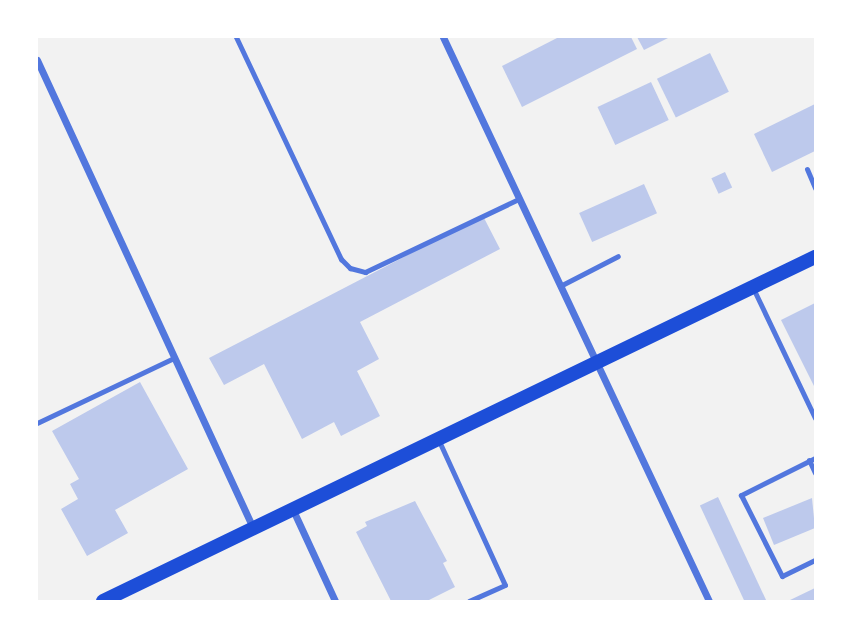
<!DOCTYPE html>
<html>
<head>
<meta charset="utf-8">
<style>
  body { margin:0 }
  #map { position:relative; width:852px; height:638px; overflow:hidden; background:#f2f2f2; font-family:Karla,sans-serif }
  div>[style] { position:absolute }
  .building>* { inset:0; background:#bdc9ec; transform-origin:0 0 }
  .service>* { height:5px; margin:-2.5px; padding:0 2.5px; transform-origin:2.5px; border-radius:2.5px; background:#5277de }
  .minor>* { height:7px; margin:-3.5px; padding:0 3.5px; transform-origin:3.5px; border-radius:3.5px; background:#5277de }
  .secondary>* { height:14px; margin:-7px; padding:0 7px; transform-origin:7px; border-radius:7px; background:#1d4ed8 }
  span { translate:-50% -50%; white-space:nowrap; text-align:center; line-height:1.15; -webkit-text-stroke:7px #fff; paint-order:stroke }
  .frame { position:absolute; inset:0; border:38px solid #fff; pointer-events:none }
</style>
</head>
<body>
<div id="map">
  <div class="building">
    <i style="clip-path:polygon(559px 37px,631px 37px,637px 49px,522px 107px,502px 66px)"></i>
    <i style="clip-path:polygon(637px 37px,670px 37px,644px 50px)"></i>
    <i style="left:710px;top:53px;width:43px;height:59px;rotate:64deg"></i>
    <i style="left:651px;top:82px;width:42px;height:59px;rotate:65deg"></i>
    <i style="clip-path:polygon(815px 104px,815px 151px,772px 172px,754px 134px)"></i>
    <i style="left:725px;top:172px;width:17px;height:15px;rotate:65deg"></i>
    <i style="left:644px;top:184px;width:32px;height:71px;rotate:66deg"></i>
    <i style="clip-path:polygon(483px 216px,500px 249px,360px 322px,379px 359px,357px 371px,380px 416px,341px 436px,334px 422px,302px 439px,264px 364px,224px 385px,209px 358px)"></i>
    <i style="clip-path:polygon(815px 303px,815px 388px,781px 320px)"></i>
    <i style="clip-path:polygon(140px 382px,188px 469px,115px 510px,128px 533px,87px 556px,61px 509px,78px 499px,70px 484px,79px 479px,52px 431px)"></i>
    <i style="left:718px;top:497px;width:115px;height:20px;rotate:65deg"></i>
    <i style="clip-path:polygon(812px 498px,815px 528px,774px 545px,763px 518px)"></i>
    <i style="clip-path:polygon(415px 501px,447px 561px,443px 563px,455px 587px,427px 601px,391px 601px,356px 532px,367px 526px,365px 522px)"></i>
    <i style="clip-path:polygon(815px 588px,815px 601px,788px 601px)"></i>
  </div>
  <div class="service">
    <i style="left:236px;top:37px;width:246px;rotate:64.7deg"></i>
    <i style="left:341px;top:259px;width:13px;rotate:45deg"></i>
    <i style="left:350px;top:268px;width:16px;rotate:15deg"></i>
    <i style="left:365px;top:272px;width:170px;rotate:-25.4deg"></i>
    <i style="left:807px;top:169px;width:21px;rotate:67deg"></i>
    <i style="left:560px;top:286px;width:65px;rotate:-27.3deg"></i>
    <i style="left:753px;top:288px;width:144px;rotate:64.5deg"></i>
    <i style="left:37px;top:423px;width:152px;rotate:-25.4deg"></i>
    <i style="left:439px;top:441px;width:158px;rotate:65.4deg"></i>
    <i style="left:505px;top:585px;width:39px;rotate:156deg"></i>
    <i style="left:815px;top:458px;width:83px;rotate:153.4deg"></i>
    <i style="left:741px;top:495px;width:91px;rotate:63.2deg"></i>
    <i style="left:782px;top:576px;width:37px;rotate:-26deg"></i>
    <i style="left:809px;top:460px;width:14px;rotate:65deg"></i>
  </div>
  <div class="minor">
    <i style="left:443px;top:37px;width:624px;rotate:64.75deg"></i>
    <i style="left:37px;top:60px;width:515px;rotate:65.22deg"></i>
    <i style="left:293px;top:510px;width:100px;rotate:65.2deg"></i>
  </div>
  <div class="secondary">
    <i style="left:103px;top:601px;width:791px;rotate:-25.79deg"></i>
  </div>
  <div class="frame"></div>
</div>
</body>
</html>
